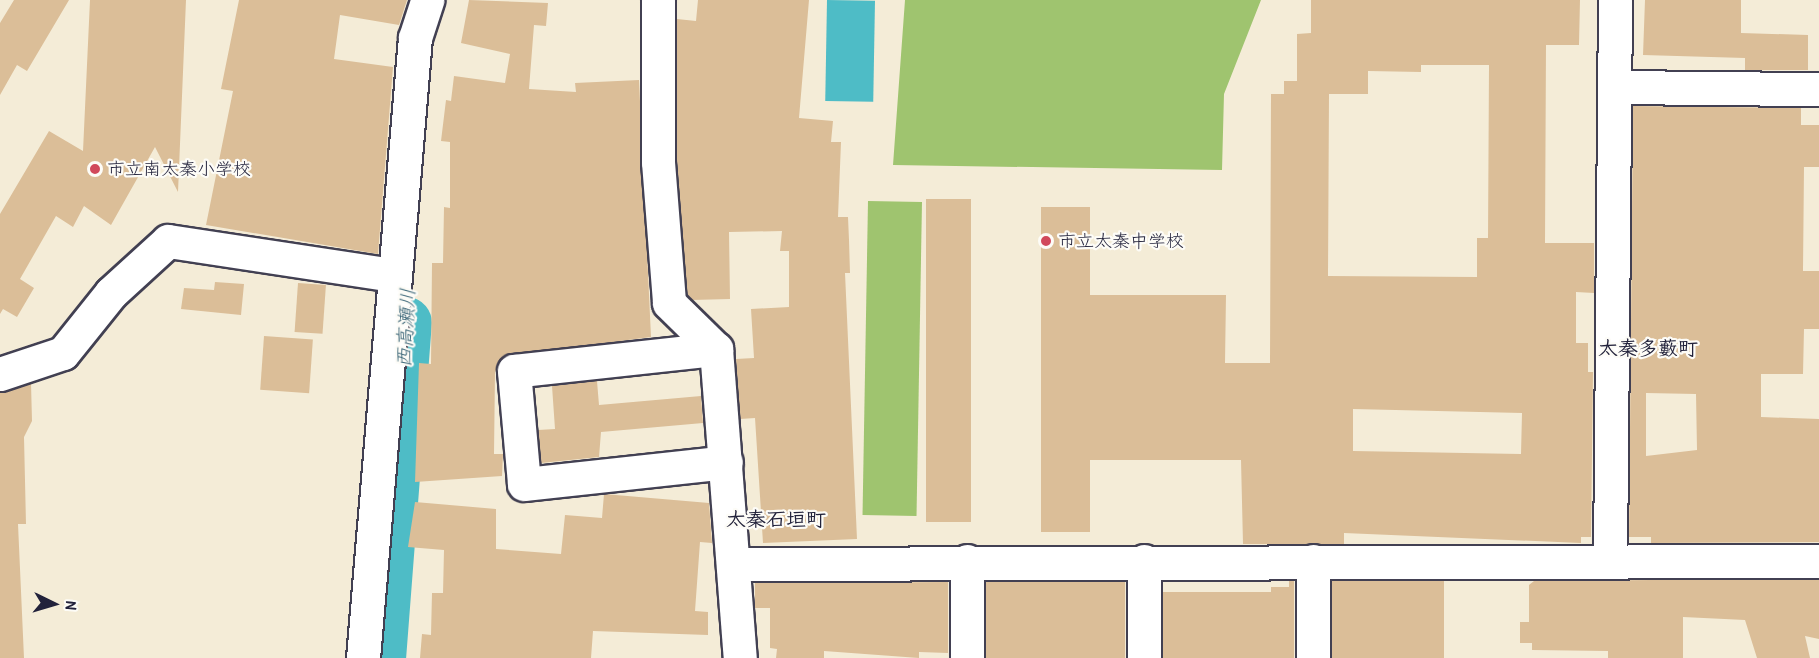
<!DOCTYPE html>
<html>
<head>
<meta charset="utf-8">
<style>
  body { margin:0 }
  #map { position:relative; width:1819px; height:658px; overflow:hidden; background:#f4ecd7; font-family:"Patrick Hand","Klee One",sans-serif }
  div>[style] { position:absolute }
  .green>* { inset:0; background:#9fc46f; transform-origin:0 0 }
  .water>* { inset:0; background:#4ebcc6; transform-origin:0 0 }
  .river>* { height:51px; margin:-25.5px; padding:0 25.5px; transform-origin:25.5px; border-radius:25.5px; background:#4ebcc6 }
  .building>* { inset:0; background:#dbbe98; transform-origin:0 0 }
  .roads { filter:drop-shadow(2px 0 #424052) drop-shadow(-2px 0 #424052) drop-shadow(0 2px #424052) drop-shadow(0 -2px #424052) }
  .street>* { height:33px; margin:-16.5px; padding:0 16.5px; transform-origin:16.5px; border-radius:16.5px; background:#fff }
  .dots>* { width:16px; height:16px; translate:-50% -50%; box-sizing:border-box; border:3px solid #fdfcf7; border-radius:50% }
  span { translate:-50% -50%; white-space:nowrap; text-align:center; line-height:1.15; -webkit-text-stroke:4.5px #fdfcf7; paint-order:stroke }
  .poi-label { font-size:18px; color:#22223b }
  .left { translate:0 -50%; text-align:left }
  .water-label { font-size:20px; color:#346073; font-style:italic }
  .neighbourhood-label { font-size:20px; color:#22223b; font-weight:700 }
  .north { position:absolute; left:24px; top:574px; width:60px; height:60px; -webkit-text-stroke:4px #fdfcf7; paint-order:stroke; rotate:95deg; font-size:16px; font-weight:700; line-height:24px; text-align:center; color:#22223b }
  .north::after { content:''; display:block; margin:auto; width:21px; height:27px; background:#22223b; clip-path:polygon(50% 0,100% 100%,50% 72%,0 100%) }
</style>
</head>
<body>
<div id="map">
  <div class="green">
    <i style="clip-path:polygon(905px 0,1261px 0,1224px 94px,1222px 170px,893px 165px)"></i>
    <i style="left:868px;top:201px;width:54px;height:314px;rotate:1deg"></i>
  </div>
  <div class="water">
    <i style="left:827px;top:0;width:48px;height:101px;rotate:1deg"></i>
  </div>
  <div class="river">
    <i style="left:380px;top:658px;width:337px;rotate:-85.6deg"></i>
  </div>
  <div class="building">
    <i style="clip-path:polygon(14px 0,69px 0,27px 71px,17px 65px,0 95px,0 23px)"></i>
    <i style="clip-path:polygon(90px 0,186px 0,178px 192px,155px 147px,111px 225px,84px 206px,73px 227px,56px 216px,20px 279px,34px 288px,17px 317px,3px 309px,0 314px,0 214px,49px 131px,83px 151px)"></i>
    <i style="clip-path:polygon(239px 0,407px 0,399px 25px,340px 15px,334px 59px,393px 67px,378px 254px,206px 225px,233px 91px,221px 89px)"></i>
    <i style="clip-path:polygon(469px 0,548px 3px,546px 26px,534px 25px,529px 89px,576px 92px,575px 83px,639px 80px,651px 337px,504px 356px,495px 372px,494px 454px,503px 454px,502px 476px,415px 482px,419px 363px,431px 364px,432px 263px,443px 263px,444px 207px,450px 208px,450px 142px,441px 141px,446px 100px,451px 101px,454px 76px,505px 83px,510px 54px,461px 43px)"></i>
    <i style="clip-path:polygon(698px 0,809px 0,799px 118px,833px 121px,831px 142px,841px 142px,838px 217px,848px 217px,849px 240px,850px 273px,845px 273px,857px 539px,763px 543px,755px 418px,740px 419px,736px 359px,754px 358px,751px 309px,789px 307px,789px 251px,780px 251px,782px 231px,729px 232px,730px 299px,692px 300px,687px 295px,677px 161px,677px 19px,696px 21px)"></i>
    <i style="clip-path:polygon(evenodd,1311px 0,1580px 0,1579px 45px,1546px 45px,1545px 243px,1594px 243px,1594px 293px,1576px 292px,1576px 343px,1588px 343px,1588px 372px,1593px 372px,1591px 537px,1581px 537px,1581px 543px,1344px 533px,1344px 544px,1243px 544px,1241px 460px,1090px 460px,1090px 532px,1041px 532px,1041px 207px,1090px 207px,1090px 295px,1226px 295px,1225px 363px,1270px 363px,1271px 94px,1284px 94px,1284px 81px,1297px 81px,1297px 34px,1311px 33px,1311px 0,1421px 65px,1489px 65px,1488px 238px,1477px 238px,1477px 277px,1328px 276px,1329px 94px,1368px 94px,1368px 71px,1421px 72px,1421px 65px,1311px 0,1353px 409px,1522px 413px,1521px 454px,1353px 451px,1353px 409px)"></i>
    <i style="clip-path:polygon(1645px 0,1741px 0,1741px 33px,1808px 35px,1808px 70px,1745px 70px,1745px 58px,1643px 55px)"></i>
    <i style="clip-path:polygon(evenodd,1633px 106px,1801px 108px,1801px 125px,1819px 125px,1819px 167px,1804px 167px,1803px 271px,1819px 271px,1819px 329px,1804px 329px,1803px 374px,1761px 374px,1761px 417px,1819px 419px,1819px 542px,1651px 543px,1651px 537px,1629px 537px,1633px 106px,1646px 393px,1696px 394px,1697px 450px,1646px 456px,1646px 393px)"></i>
    <i style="left:926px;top:199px;width:45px;height:323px"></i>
    <i style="clip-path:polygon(215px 282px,244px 284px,241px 315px,181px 309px,184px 288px,214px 290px)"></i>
    <i style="left:298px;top:283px;width:28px;height:49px;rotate:4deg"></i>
    <i style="left:264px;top:336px;width:49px;height:54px;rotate:4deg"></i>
    <i style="clip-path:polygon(597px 381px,599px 405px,701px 396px,703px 423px,601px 432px,599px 457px,541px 463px,538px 430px,555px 429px,552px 386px)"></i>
    <i style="clip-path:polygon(31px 383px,32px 421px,24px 437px,26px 524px,18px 524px,24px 658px,0 658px,0 392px)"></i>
    <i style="clip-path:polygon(604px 494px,709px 503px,712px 543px,700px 542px,695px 611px,708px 612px,708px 635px,593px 631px,591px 658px,420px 658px,422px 634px,431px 635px,432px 593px,443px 593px,444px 550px,408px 547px,415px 502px,496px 509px,496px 549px,561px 554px,565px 515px,602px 518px)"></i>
    <i style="clip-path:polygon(1651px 580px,1819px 580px,1819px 639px,1805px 636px,1810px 658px,1757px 658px,1745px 620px,1683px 617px,1683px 658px,1608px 658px,1608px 651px,1532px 650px,1532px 643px,1520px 643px,1520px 622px,1529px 622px,1529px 585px,1534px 581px)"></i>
    <i style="clip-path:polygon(1289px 581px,1294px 581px,1294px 658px,1163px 658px,1163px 592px,1271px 592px,1271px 587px,1289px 587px)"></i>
    <i style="left:1332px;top:581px;width:112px;height:77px"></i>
    <i style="clip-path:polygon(948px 582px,948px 653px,919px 652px,919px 658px,824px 651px,824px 658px,776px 658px,777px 649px,770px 648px,770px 608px,755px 608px,755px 583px)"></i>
    <i style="left:986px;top:582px;width:139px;height:76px"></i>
  </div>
  <div class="roads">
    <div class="street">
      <i style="left:658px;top:0;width:162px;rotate:90deg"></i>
      <i style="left:658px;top:162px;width:141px;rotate:85.5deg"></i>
      <i style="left:669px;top:303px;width:66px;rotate:44.4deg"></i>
      <i style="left:716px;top:349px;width:310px;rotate:85.6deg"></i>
      <i style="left:1616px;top:87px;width:203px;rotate:0.6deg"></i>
      <i style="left:716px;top:349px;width:203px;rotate:173.8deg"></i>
      <i style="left:514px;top:371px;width:113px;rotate:84.9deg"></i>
      <i style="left:524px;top:484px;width:203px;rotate:-6.2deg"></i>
      <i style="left:0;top:374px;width:66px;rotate:-18.4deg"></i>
      <i style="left:63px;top:353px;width:77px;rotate:-51.3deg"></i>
      <i style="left:111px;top:293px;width:77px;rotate:-42.4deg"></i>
      <i style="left:168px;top:241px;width:229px;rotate:8.6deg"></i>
      <i style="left:1144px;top:561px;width:97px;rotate:90deg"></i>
      <i style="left:1610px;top:561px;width:561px;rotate:-89.49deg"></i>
      <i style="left:735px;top:564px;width:1084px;rotate:-0.16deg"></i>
      <i style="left:363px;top:658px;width:622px;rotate:-85.21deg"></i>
      <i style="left:415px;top:38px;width:40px;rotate:-72deg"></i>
      <i style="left:967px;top:658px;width:97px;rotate:-90deg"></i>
      <i style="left:1313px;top:658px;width:97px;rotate:-90deg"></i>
    </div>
  </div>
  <div class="dots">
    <i style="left:95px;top:169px;background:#d1495b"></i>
    <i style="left:1046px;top:241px;background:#d1495b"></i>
  </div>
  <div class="poi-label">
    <span class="left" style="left:107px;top:169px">市立南太秦小学校</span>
    <span class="left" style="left:1058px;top:241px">市立太秦中学校</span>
  </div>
  <div class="water-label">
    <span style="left:405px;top:328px;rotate:-87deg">西高瀬川</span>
  </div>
  <div class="neighbourhood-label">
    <span style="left:1648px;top:347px">太秦多藪町</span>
    <span style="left:776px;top:518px">太秦石垣町</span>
  </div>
  <div class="north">N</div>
</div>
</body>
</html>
